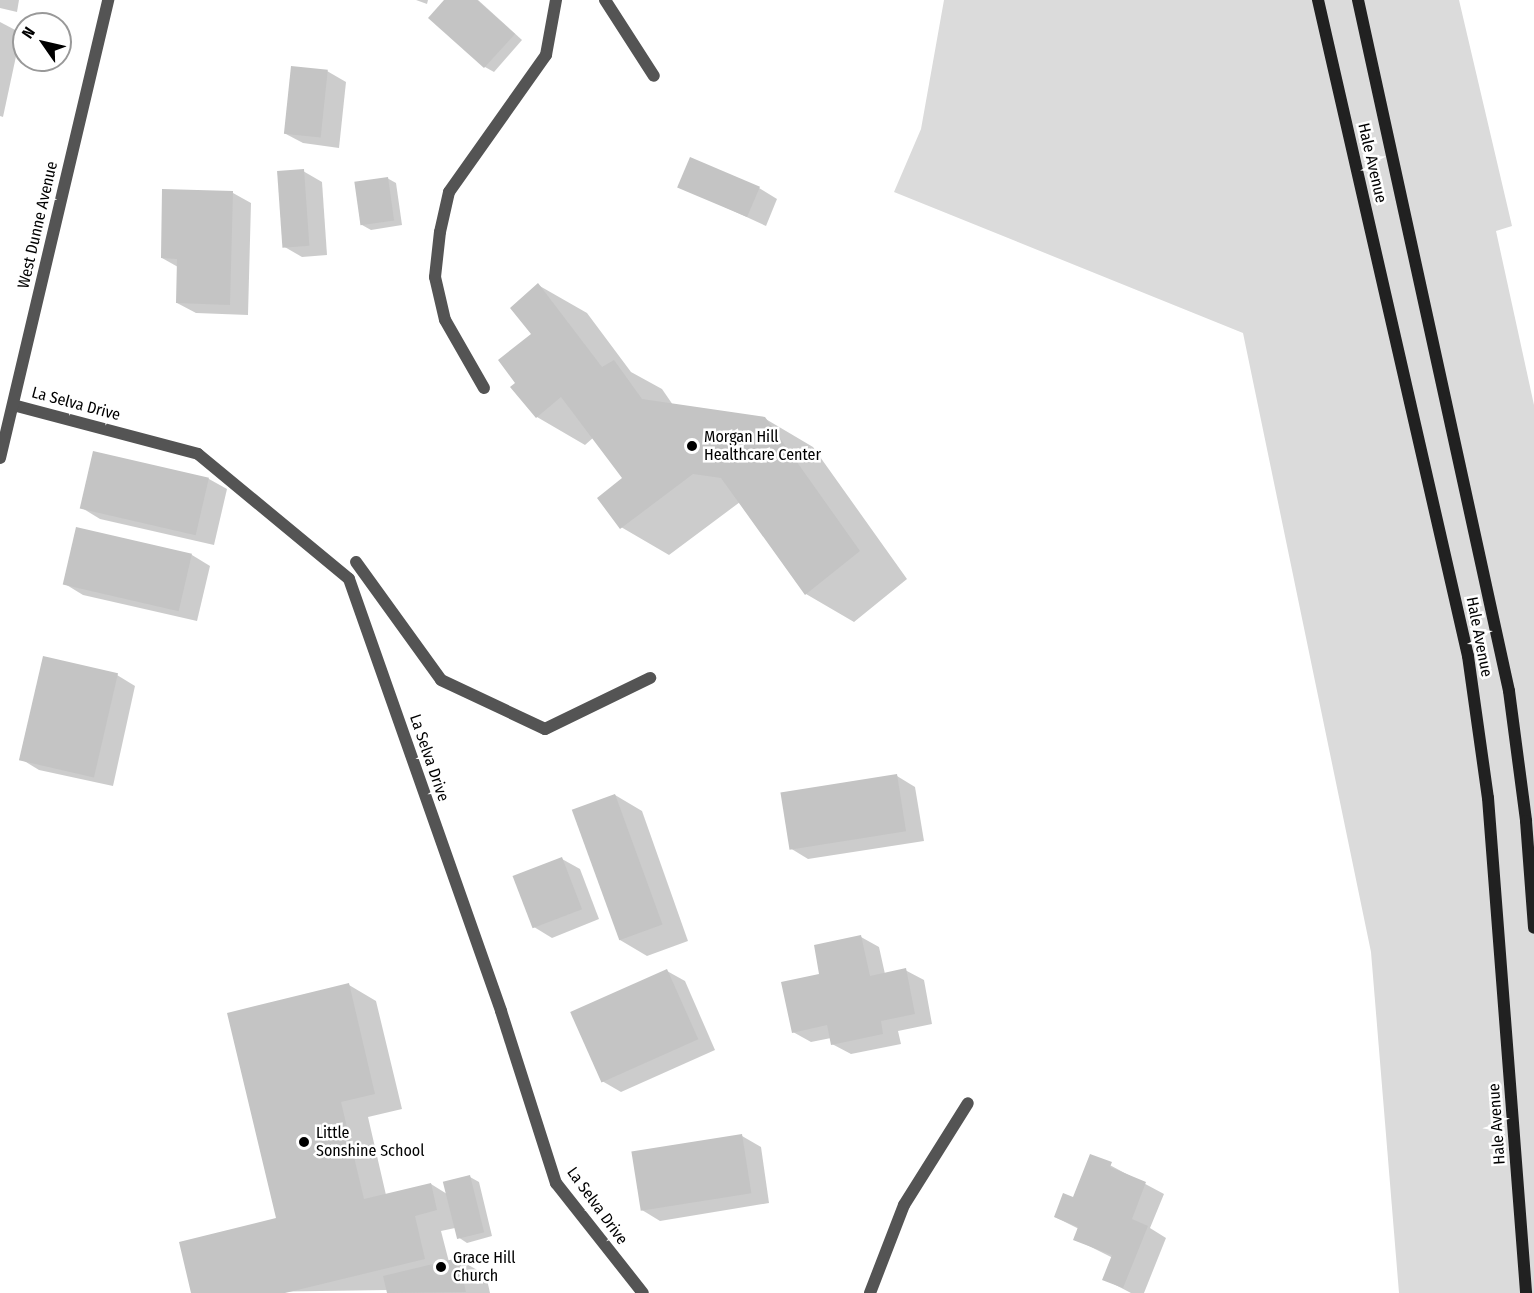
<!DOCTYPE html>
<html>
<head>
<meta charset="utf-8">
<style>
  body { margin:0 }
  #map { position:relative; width:1534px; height:1293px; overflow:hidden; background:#fff; font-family:"Fira Sans Condensed",sans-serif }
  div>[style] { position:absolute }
  .green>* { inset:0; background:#dbdbdb }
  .shadow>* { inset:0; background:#0003 }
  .building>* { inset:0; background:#c4c4c4; transform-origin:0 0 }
  .service>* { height:12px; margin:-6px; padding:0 6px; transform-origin:6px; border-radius:6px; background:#545454 }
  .minor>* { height:12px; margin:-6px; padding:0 6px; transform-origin:6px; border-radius:6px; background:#545454 }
  .secondary>* { height:12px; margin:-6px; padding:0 6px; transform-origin:6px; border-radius:6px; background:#212121 }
  .dots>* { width:16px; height:16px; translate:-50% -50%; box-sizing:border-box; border:3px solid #fff; border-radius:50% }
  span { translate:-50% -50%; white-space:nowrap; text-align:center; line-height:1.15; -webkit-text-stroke:5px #fff; paint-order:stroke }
  .street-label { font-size:16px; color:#000 }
  .poi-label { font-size:16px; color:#000 }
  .left { translate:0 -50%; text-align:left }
  .north { position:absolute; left:12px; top:12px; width:60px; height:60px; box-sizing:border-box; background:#fff; border:2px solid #999; border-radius:50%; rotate:304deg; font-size:16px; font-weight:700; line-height:24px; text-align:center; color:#000 }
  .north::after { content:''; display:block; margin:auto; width:21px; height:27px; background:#000; clip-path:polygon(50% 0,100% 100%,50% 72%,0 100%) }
</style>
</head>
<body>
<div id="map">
  <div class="green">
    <i style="clip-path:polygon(944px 0,1459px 0,1512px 226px,1496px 231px,1534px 405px,1534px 1293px,1399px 1293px,1371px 952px,1243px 333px,894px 192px,921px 129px)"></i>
  </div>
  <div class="shadow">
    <i style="clip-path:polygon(0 0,19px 0,17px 12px,0 8px)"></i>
    <i style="clip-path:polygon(416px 0,428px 0,427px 4px)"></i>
    <i style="clip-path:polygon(446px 0,478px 0,522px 40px,494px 72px,485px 67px)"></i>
    <i style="clip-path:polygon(0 22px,21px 33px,3px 117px,0 116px)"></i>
    <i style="clip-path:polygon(327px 71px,346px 82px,339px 148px,303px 143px,284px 133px)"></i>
    <i style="clip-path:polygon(303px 171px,322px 182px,327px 255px,302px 257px,283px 246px)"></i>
    <i style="clip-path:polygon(387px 178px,396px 183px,402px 225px,371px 230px,362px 225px)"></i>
    <i style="clip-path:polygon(679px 186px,759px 188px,777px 199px,766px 226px)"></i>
    <i style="clip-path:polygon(233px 193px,251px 203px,248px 315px,196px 313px,177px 303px,178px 267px,162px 258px)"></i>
    <i style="clip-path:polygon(538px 285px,587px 313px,631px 372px,662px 389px,673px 405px,764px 418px,813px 447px,907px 579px,854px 622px,806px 594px,740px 502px,669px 555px,621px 527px,624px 478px,594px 437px,585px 445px,537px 417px,517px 383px,533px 334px)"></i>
    <i style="clip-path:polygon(95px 453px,209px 479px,227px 489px,214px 545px,100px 519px,82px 508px)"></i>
    <i style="clip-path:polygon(78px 529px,192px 555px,210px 566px,197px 621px,83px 595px,65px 584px)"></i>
    <i style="clip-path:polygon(117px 675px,135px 686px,113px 786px,39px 770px,21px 759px)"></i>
    <i style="clip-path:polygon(897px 776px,915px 787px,924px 841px,808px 859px,790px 848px)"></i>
    <i style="clip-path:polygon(615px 795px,642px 811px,688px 941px,647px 956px,620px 940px)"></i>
    <i style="clip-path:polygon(562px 859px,580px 869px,599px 919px,552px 938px,534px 927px)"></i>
    <i style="clip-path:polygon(861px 937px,879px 947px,885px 974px,905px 970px,924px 980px,932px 1024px,898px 1031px,901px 1044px,851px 1054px,832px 1044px,831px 1038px,811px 1042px,793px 1032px,821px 976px)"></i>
    <i style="clip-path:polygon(667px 971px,685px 981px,715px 1050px,621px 1092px,602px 1081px)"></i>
    <i style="clip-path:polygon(349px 985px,376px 1001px,402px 1109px,368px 1117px,386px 1195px,431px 1184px,447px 1194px,470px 1177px,479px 1182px,492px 1236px,467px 1243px,458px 1237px,455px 1228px,441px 1231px,449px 1262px,458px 1259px,486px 1275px,490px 1293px,388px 1293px,388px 1290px,192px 1293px,278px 1219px)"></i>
    <i style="clip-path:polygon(742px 1136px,761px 1147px,769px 1203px,660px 1221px,642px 1210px)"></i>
    <i style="clip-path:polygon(1091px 1155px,1164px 1194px,1150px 1228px,1166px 1238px,1144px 1293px,1131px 1293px,1104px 1279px,1113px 1258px,1075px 1239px,1079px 1229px,1055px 1217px,1074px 1199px)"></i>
  </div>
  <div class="building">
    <i style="clip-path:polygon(444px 0,477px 0,515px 34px,484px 68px,428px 18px)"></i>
    <i style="left:291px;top:66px;width:37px;height:68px;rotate:6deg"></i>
    <i style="left:690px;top:157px;width:76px;height:33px;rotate:23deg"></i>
    <i style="left:304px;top:169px;width:77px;height:27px;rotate:86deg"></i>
    <i style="left:388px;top:177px;width:44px;height:34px;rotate:82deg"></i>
    <i style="clip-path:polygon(162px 189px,233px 191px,230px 305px,176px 303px,177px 259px,161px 258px)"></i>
    <i style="clip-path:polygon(538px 283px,602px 367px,614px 360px,642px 399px,765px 417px,860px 551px,805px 595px,721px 478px,693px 474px,620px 529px,597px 498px,622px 478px,561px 397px,536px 418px,510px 387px,515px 383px,498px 360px,531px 334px,510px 308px)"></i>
    <i style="left:93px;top:451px;width:119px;height:59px;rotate:13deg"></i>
    <i style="left:76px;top:527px;width:119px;height:59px;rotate:13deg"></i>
    <i style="left:43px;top:656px;width:77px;height:107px;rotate:13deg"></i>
    <i style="left:897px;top:774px;width:58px;height:118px;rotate:81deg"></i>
    <i style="left:615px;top:794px;width:139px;height:46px;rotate:70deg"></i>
    <i style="left:562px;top:857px;width:56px;height:53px;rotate:69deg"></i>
    <i style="clip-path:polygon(861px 935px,870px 976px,906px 968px,915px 1014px,881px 1021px,883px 1034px,831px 1045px,827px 1025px,792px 1033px,781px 982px,819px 974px,814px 945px)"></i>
    <i style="left:667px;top:969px;width:77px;height:106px;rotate:66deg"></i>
    <i style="clip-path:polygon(349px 983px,375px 1094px,341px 1102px,364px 1199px,431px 1183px,437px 1210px,415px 1216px,425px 1259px,285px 1293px,191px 1293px,179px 1242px,276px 1218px,227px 1013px)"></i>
    <i style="left:742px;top:1134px;width:60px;height:112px;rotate:81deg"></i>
    <i style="clip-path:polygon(1090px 1154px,1112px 1162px,1110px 1167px,1146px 1182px,1132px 1219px,1148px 1226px,1123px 1288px,1102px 1280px,1112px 1255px,1073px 1240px,1078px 1227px,1054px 1217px,1063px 1193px,1073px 1197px)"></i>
    <i style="left:470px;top:1175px;width:59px;height:28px;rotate:76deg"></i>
    <i style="clip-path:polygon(458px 1258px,466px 1292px,387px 1293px,383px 1276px)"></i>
  </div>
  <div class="service">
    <i style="left:484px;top:388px;width:78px;rotate:-119.8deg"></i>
    <i style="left:445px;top:320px;width:44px;rotate:-103.1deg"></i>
    <i style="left:435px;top:277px;width:45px;rotate:-83.7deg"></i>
    <i style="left:440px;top:232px;width:41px;rotate:-77.3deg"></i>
    <i style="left:449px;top:192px;width:168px;rotate:-54.7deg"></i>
    <i style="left:546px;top:55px;width:56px;rotate:-79.7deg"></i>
    <i style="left:356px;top:562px;width:145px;rotate:54.2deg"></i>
    <i style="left:441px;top:680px;width:115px;rotate:25.2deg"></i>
    <i style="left:545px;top:729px;width:117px;rotate:-25.9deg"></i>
  </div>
  <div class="minor">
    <i style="left:605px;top:0;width:90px;rotate:57.2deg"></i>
    <i style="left:13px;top:405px;width:191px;rotate:14.8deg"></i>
    <i style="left:198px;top:454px;width:196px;rotate:39.6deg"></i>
    <i style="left:349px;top:579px;width:458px;rotate:70.6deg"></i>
    <i style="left:501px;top:1011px;width:181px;rotate:72.3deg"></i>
    <i style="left:556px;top:1183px;width:140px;rotate:51.7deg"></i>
    <i style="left:0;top:458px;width:471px;rotate:-76.7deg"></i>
    <i style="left:870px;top:1293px;width:94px;rotate:-68.9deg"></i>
    <i style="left:904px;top:1205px;width:120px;rotate:-57.9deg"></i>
  </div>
  <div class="secondary">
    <i style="left:1318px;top:0;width:673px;rotate:77.12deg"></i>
    <i style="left:1468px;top:656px;width:143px;rotate:82deg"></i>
    <i style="left:1488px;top:798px;width:496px;rotate:85.6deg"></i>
    <i style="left:1358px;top:0;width:707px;rotate:77.67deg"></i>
    <i style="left:1509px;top:691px;width:131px;rotate:82.5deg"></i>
    <i style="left:1526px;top:821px;width:107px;rotate:85.7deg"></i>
  </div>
  <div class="dots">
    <i style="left:692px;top:446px;background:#000"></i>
    <i style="left:304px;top:1142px;background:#000"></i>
    <i style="left:441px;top:1267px;background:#000"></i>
  </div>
  <div class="street-label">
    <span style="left:1372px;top:163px;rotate:77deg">Hale Avenue</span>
    <span style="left:38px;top:225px;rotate:-77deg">West Dunne Avenue</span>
    <span style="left:76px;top:404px;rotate:15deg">La Selva Drive</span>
    <span style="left:1479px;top:637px;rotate:79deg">Hale Avenue</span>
    <span style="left:429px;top:758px;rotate:71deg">La Selva Drive</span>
    <span style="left:1497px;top:1124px;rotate:-94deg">Hale Avenue</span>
    <span style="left:597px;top:1206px;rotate:54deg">La Selva Drive</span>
  </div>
  <div class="poi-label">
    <span class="left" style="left:704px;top:446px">Morgan Hill<br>Healthcare Center</span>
    <span class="left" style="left:316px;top:1142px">Little<br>Sonshine School</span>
    <span class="left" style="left:453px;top:1267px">Grace Hill<br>Church</span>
  </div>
  <div class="north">N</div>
</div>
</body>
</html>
